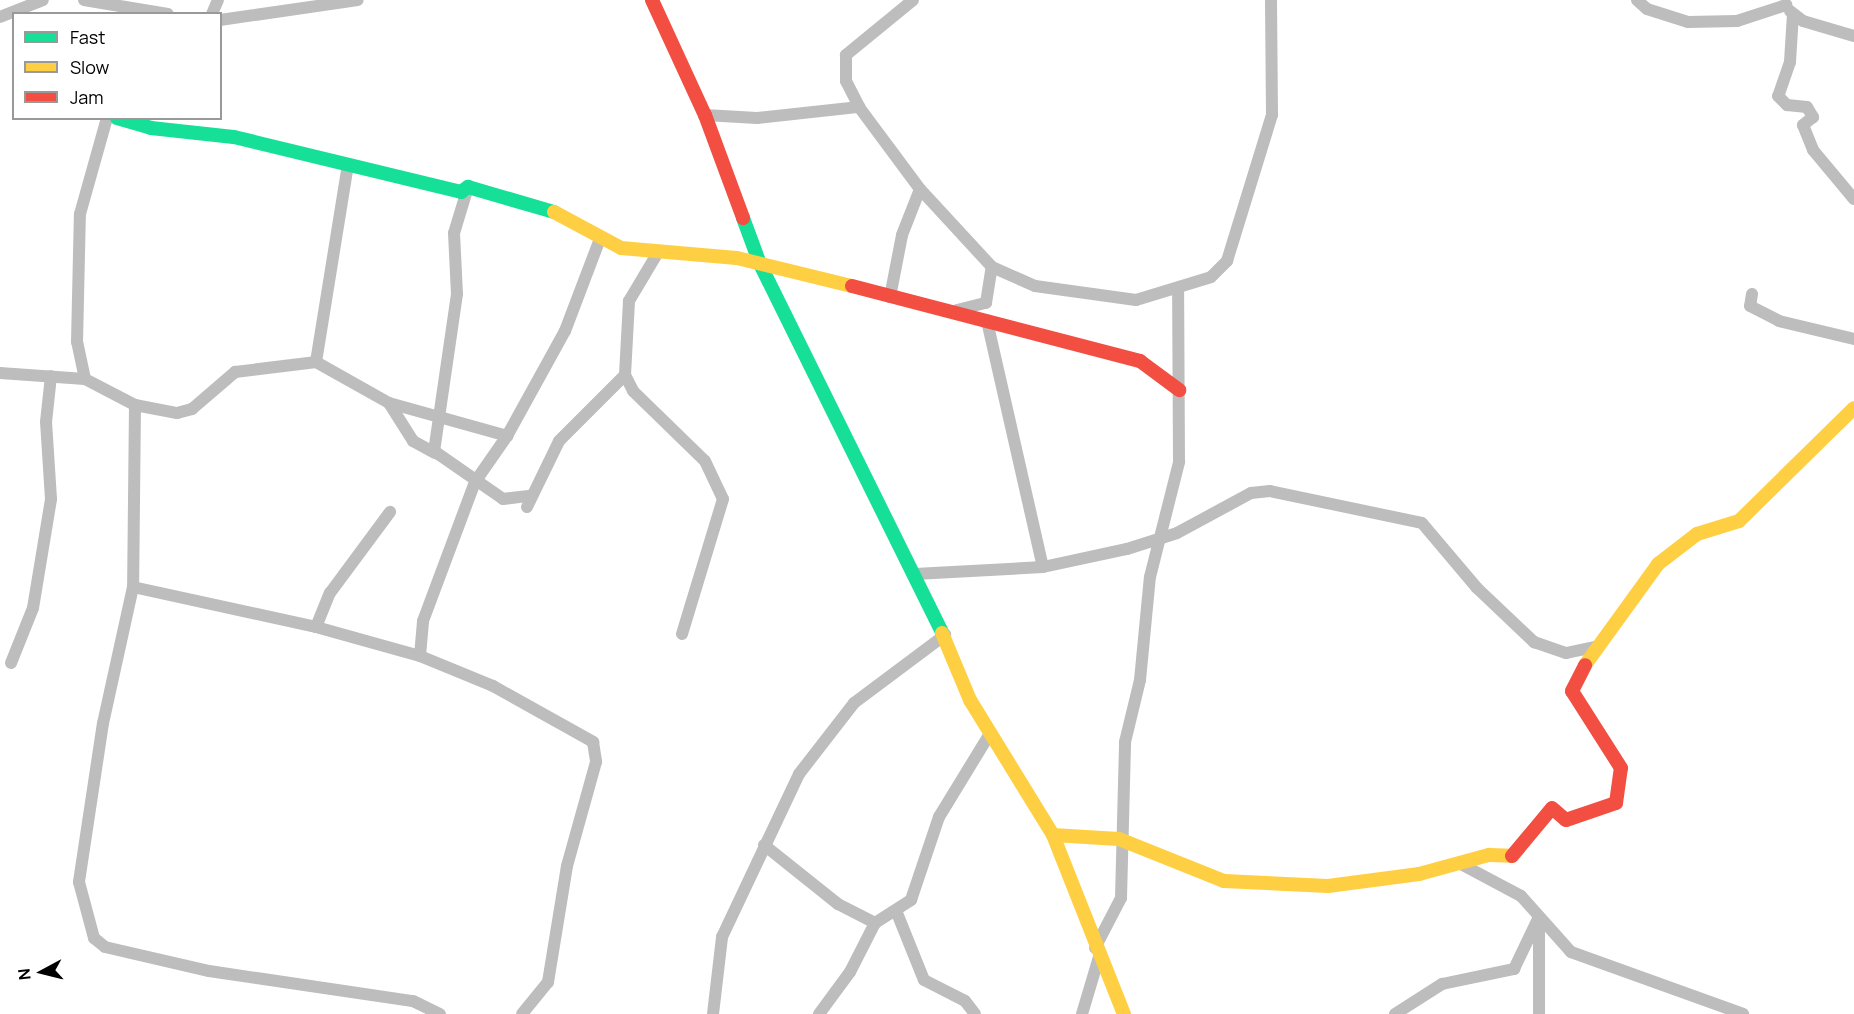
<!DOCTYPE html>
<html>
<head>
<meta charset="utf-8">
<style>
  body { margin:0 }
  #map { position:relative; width:1854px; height:1014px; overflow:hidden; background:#fff; font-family:Manrope,sans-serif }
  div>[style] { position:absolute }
  .street>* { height:12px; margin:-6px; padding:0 6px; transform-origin:6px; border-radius:6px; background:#bdbdbd }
  .fast>* { height:14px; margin:-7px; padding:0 7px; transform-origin:7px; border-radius:7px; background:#16e098 }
  .slow>* { height:14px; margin:-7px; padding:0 7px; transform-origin:7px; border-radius:7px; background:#ffcf43 }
  .jam>* { height:14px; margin:-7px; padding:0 7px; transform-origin:7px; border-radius:7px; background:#f24e42 }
  span { translate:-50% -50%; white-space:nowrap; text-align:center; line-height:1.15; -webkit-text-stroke:4.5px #fff; paint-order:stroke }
  .legend { position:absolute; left:12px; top:12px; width:210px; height:108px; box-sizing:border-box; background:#fff; border:2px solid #999; margin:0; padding:8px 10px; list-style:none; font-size:18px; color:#000 }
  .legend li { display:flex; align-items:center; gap:12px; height:30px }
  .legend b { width:30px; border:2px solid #999 }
  .north { position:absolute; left:12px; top:942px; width:60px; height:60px; -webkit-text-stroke:4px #fff; paint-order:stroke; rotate:263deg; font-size:16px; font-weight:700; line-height:24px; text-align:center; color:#000 }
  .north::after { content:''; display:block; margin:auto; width:21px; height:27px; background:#000; clip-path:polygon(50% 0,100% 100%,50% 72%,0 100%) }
</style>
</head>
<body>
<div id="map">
  <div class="street">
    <i style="left:84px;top:0;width:85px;rotate:9.5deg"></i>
    <i style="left:913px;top:0;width:87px;rotate:140.6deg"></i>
    <i style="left:846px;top:55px;width:26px;rotate:90deg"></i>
    <i style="left:846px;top:81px;width:29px;rotate:63deg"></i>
    <i style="left:859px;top:107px;width:102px;rotate:53.4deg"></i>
    <i style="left:920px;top:189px;width:106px;rotate:47.3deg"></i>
    <i style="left:992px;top:267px;width:47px;rotate:23.8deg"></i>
    <i style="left:1035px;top:286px;width:102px;rotate:7.9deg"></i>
    <i style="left:1136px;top:300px;width:78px;rotate:-17deg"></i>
    <i style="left:1211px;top:277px;width:23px;rotate:-45deg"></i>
    <i style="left:1227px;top:261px;width:153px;rotate:-72.9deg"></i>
    <i style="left:1272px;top:115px;width:115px;rotate:-90.5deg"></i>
    <i style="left:1637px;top:0;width:13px;rotate:42deg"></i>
    <i style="left:1647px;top:9px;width:43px;rotate:17.6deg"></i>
    <i style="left:1688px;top:22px;width:49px;rotate:-1.2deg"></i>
    <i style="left:1737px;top:21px;width:52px;rotate:-18.1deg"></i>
    <i style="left:1790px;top:11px;width:16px;rotate:38deg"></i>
    <i style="left:1803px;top:21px;width:53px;rotate:16.4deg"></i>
    <i style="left:212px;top:14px;width:15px;rotate:-67deg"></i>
    <i style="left:1793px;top:14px;width:48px;rotate:93.6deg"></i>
    <i style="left:1790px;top:62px;width:36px;rotate:109deg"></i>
    <i style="left:1778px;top:96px;width:13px;rotate:45deg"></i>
    <i style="left:1787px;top:105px;width:20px;rotate:6deg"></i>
    <i style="left:1807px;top:107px;width:12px;rotate:59deg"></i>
    <i style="left:1813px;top:117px;width:13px;rotate:141deg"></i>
    <i style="left:1803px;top:125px;width:27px;rotate:68deg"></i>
    <i style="left:1813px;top:150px;width:64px;rotate:50.1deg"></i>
    <i style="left:0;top:17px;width:46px;rotate:-21.6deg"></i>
    <i style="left:220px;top:20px;width:139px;rotate:-8.2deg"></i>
    <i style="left:705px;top:115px;width:52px;rotate:3.3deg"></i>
    <i style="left:757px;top:118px;width:103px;rotate:-6.2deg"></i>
    <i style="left:468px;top:187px;width:48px;rotate:106.9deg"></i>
    <i style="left:454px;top:233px;width:61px;rotate:87.2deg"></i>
    <i style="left:457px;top:294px;width:159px;rotate:98.3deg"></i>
    <i style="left:434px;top:451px;width:84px;rotate:34.8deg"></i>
    <i style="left:503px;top:499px;width:26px;rotate:-7deg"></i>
    <i style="left:657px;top:254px;width:55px;rotate:120.8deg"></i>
    <i style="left:629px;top:301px;width:74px;rotate:93.1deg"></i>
    <i style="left:625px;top:375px;width:18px;rotate:63deg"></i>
    <i style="left:633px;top:391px;width:100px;rotate:44.2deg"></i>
    <i style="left:705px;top:461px;width:42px;rotate:64.7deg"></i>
    <i style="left:723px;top:499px;width:141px;rotate:106.9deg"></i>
    <i style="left:1752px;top:294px;width:12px;rotate:99deg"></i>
    <i style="left:1750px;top:306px;width:33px;rotate:27deg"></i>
    <i style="left:1779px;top:321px;width:77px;rotate:13.5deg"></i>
    <i style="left:890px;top:297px;width:63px;rotate:-79deg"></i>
    <i style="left:902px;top:235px;width:49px;rotate:-68.6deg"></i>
    <i style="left:957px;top:310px;width:30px;rotate:-14deg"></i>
    <i style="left:986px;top:303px;width:36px;rotate:-81deg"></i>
    <i style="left:987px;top:321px;width:252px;rotate:77.2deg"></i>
    <i style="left:316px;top:362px;width:200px;rotate:-80.8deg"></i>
    <i style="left:0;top:373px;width:85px;rotate:4deg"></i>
    <i style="left:85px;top:379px;width:56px;rotate:27.5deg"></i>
    <i style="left:135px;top:405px;width:43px;rotate:10.8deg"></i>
    <i style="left:177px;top:413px;width:16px;rotate:-15deg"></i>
    <i style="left:192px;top:409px;width:57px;rotate:-40.7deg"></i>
    <i style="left:235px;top:372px;width:82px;rotate:-7deg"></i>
    <i style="left:316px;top:362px;width:84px;rotate:29.3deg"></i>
    <i style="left:389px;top:403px;width:123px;rotate:15.6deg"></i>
    <i style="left:85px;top:379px;width:38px;rotate:-102deg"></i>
    <i style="left:77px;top:342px;width:128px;rotate:-88.7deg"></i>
    <i style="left:80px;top:214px;width:100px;rotate:-74.3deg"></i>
    <i style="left:389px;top:403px;width:45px;rotate:57.7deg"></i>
    <i style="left:413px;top:441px;width:25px;rotate:29deg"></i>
    <i style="left:135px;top:405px;width:182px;rotate:90.6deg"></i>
    <i style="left:133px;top:587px;width:139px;rotate:102.4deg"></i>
    <i style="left:103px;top:723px;width:161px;rotate:98.6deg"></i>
    <i style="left:79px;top:882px;width:58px;rotate:75deg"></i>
    <i style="left:94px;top:938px;width:14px;rotate:39deg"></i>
    <i style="left:105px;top:947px;width:107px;rotate:13deg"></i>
    <i style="left:209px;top:971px;width:206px;rotate:8.4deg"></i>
    <i style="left:413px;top:1001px;width:30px;rotate:26deg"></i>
    <i style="left:527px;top:507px;width:73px;rotate:-64.1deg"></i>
    <i style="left:559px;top:441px;width:93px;rotate:-45deg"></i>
    <i style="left:915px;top:574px;width:128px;rotate:-3.1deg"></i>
    <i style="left:1043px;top:567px;width:86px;rotate:-12.1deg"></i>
    <i style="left:1127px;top:549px;width:52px;rotate:-17.7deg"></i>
    <i style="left:1177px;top:533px;width:84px;rotate:-28.4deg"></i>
    <i style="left:1251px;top:493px;width:19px;rotate:-6deg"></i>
    <i style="left:1270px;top:491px;width:155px;rotate:11.9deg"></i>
    <i style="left:1422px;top:523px;width:85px;rotate:49.8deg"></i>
    <i style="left:1477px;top:588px;width:79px;rotate:43.5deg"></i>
    <i style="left:1534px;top:642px;width:34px;rotate:19deg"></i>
    <i style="left:1566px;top:653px;width:30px;rotate:-12deg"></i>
    <i style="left:133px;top:587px;width:187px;rotate:12.3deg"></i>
    <i style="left:316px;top:627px;width:108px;rotate:15.6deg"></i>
    <i style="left:420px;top:656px;width:79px;rotate:22.3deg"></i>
    <i style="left:493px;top:686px;width:115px;rotate:29.2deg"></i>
    <i style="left:593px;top:742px;width:20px;rotate:81deg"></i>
    <i style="left:596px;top:762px;width:108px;rotate:105.6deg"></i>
    <i style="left:567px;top:866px;width:118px;rotate:99.3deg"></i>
    <i style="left:548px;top:982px;width:41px;rotate:129.1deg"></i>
    <i style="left:316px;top:627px;width:37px;rotate:-68deg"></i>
    <i style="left:330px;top:593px;width:101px;rotate:-53.5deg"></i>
    <i style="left:420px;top:656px;width:35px;rotate:-85deg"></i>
    <i style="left:423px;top:621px;width:148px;rotate:-69.5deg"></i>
    <i style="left:475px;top:482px;width:56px;rotate:-55.2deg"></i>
    <i style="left:507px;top:436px;width:120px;rotate:-61.1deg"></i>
    <i style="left:565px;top:331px;width:98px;rotate:-69.2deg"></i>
    <i style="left:11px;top:663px;width:59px;rotate:-68.2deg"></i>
    <i style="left:33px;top:608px;width:110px;rotate:-80.6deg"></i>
    <i style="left:51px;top:499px;width:77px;rotate:-93.7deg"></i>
    <i style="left:46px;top:422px;width:46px;rotate:-83.8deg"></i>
    <i style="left:764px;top:845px;width:95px;rotate:38.6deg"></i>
    <i style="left:838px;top:904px;width:42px;rotate:27.2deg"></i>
    <i style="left:1459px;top:863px;width:70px;rotate:28deg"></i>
    <i style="left:1521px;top:896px;width:75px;rotate:48.2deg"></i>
    <i style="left:1571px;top:952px;width:183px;rotate:19.8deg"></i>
    <i style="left:897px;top:913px;width:72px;rotate:68.1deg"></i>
    <i style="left:924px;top:980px;width:46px;rotate:27.1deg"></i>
    <i style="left:965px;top:1001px;width:16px;rotate:52deg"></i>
    <i style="left:1539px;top:923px;width:91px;rotate:90deg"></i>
    <i style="left:1095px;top:948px;width:56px;rotate:-62.5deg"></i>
    <i style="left:1121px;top:898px;width:156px;rotate:-88.5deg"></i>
    <i style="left:1125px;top:742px;width:64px;rotate:-76.4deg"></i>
    <i style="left:1140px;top:680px;width:103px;rotate:-84.5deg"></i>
    <i style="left:1150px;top:577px;width:119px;rotate:-75.8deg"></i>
    <i style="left:1179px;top:462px;width:173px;rotate:-90.3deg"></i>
    <i style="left:713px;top:1014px;width:78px;rotate:-83.3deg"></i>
    <i style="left:722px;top:937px;width:180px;rotate:-64.7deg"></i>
    <i style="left:799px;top:774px;width:90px;rotate:-52.2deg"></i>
    <i style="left:854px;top:703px;width:114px;rotate:-36.8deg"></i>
    <i style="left:819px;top:1014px;width:52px;rotate:-53.6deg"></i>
    <i style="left:850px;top:972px;width:55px;rotate:-63deg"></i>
    <i style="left:875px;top:923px;width:43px;rotate:-32.6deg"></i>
    <i style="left:911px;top:900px;width:88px;rotate:-71.4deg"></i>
    <i style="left:939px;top:817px;width:96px;rotate:-58.6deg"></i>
    <i style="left:1082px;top:1014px;width:59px;rotate:-73.4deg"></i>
    <i style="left:1395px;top:1014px;width:56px;rotate:-32.6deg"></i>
    <i style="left:1442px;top:984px;width:74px;rotate:-11.8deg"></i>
    <i style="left:1514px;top:969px;width:55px;rotate:-64.4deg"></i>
  </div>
  <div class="fast">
    <i style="left:117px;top:118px;width:35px;rotate:16deg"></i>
    <i style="left:151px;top:128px;width:83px;rotate:6.2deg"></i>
    <i style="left:234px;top:137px;width:234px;rotate:13.6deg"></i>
    <i style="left:461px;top:192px;width:9px;rotate:-36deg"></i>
    <i style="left:468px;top:187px;width:90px;rotate:16.2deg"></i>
    <i style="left:743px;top:218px;width:49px;rotate:69.7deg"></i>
    <i style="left:760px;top:264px;width:411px;rotate:63.7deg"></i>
  </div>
  <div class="slow">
    <i style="left:554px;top:212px;width:76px;rotate:28.2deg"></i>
    <i style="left:621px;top:248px;width:116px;rotate:4.9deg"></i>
    <i style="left:737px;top:258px;width:118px;rotate:13.7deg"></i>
    <i style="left:942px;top:633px;width:73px;rotate:67.3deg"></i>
    <i style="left:970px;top:700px;width:158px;rotate:58.4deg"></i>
    <i style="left:1053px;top:835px;width:193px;rotate:68.4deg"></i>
    <i style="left:1585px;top:665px;width:125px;rotate:-54.1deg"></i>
    <i style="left:1658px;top:564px;width:49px;rotate:-37.6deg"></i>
    <i style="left:1697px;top:534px;width:44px;rotate:-17.2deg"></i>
    <i style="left:1739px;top:521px;width:161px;rotate:-44.5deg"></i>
    <i style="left:1053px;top:835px;width:66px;rotate:3.5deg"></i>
    <i style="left:1119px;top:839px;width:113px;rotate:21.8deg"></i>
    <i style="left:1224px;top:881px;width:104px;rotate:2.8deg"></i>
    <i style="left:1328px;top:886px;width:92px;rotate:-7.5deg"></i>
    <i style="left:1419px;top:874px;width:73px;rotate:-15.2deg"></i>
    <i style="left:1489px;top:855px;width:23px;rotate:2deg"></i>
  </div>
  <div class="jam">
    <i style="left:652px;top:0;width:127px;rotate:65.3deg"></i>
    <i style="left:705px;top:115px;width:110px;rotate:69.7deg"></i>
    <i style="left:852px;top:286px;width:298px;rotate:14.6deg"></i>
    <i style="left:1140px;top:361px;width:49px;rotate:36.6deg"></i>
    <i style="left:1512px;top:856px;width:62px;rotate:-50.2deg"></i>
    <i style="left:1552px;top:808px;width:18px;rotate:41deg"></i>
    <i style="left:1566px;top:820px;width:53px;rotate:-18.8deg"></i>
    <i style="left:1616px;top:803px;width:35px;rotate:-82deg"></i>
    <i style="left:1621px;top:768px;width:91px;rotate:-122.5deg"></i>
    <i style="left:1572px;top:691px;width:29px;rotate:-63deg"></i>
  </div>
  <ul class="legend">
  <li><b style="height:8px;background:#16e098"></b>Fast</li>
  <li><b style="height:8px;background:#ffcf43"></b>Slow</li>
  <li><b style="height:8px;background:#f24e42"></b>Jam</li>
  </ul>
  <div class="north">N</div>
</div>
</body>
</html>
